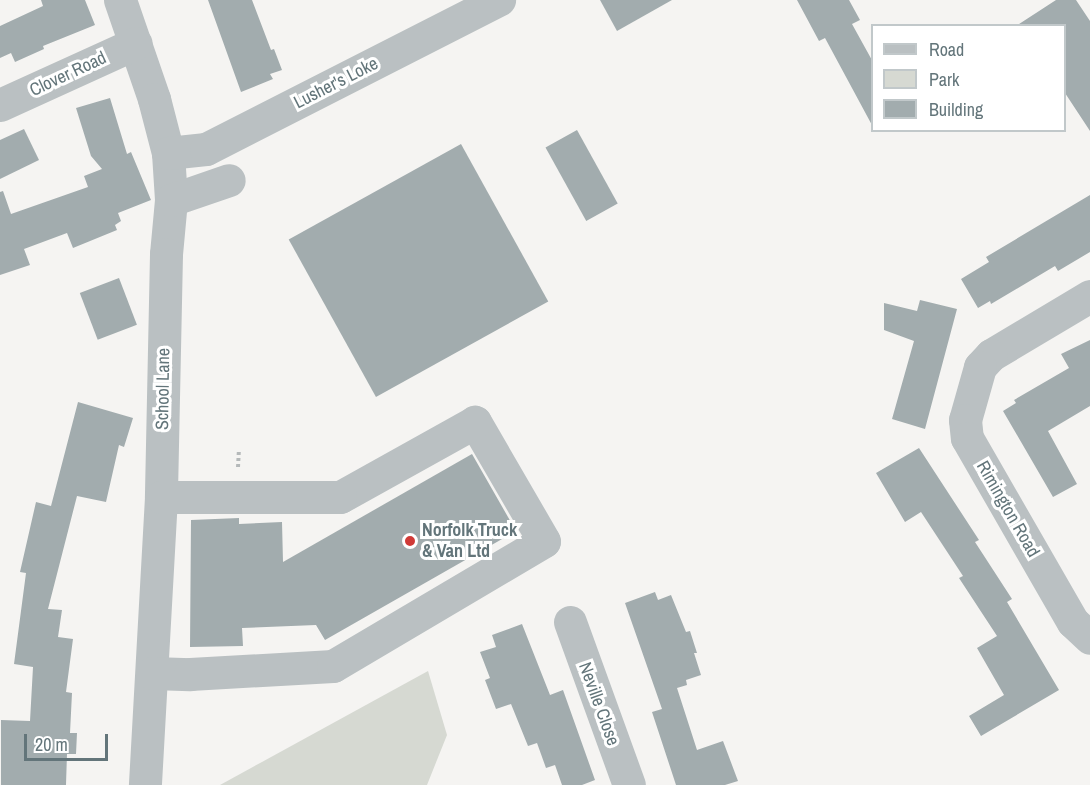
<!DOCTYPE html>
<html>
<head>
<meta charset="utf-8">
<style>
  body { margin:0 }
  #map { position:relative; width:1090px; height:785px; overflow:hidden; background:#f5f4f2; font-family:"Archivo Narrow",sans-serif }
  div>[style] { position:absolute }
  .green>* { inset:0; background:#d6d9d2 }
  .building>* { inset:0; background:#a2acae; transform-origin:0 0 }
  .path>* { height:4px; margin-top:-2px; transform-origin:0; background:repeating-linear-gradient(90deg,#b5b9ba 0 3px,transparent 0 6px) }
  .minor>* { height:33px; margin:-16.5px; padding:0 16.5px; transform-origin:16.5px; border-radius:16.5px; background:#bac0c2 }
  .dots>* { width:16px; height:16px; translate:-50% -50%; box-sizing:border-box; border:3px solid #fff; border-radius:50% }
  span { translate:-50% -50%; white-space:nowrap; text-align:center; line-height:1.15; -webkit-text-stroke:6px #fff; paint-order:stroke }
  .street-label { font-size:18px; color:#63757a }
  .poi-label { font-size:18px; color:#63757a; font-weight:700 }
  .left { translate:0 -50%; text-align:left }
  .legend { position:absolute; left:871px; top:24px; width:195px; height:108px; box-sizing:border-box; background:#fff; border:2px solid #c1c8ca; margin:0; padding:8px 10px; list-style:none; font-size:18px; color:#63757a }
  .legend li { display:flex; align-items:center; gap:12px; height:30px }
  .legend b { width:30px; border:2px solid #c1c8ca }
  .scale { position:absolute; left:24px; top:734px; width:84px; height:27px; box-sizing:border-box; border:3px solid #63757a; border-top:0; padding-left:8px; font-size:18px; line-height:21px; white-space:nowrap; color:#63757a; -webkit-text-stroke:4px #fff; paint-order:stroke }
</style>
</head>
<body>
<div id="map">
  <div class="green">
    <i style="clip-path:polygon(428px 671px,447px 735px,427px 785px,220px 785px)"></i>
  </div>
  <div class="building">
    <i style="clip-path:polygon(41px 0,85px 0,95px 25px,43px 46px,44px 49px,15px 62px,11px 53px,0 58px,0 26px,43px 6px)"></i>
    <i style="clip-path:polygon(208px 0,252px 0,271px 50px,274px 49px,282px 70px,270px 74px,273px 79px,241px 92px)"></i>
    <i style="clip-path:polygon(600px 0,672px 0,617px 31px)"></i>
    <i style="clip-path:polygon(797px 0,849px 0,860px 20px,852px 24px,873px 62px,873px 127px,825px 38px,819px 41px)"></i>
    <i style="clip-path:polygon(1056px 0,1076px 0,1090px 21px,1090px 131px,1065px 93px,1065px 26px,1016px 26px)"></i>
    <i style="clip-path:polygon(110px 98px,127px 154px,131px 152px,151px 200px,118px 213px,121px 221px,115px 225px,117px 230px,73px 248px,67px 233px,24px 249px,30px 265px,0 275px,0 192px,3px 191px,11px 214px,88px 187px,84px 176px,102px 169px,91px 156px,76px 108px)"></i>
    <i style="clip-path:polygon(24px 129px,39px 160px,0 179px,0 140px)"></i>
    <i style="left:577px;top:130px;width:84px;height:36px;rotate:61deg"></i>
    <i style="left:461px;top:144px;width:180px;height:197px;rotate:61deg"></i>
    <i style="clip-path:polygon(1090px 195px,1090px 252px,1058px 271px,1055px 266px,991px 304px,990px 301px,978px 308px,961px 279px,989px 262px,986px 257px)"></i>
    <i style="left:119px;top:278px;width:50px;height:42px;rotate:69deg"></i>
    <i style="clip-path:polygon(920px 300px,957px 309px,925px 429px,892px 419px,914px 341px,884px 330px,884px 303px,917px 311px)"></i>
    <i style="clip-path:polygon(1090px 340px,1090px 406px,1048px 431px,1077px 484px,1053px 497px,1003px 411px,1016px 403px,1014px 400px,1069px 368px,1061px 354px)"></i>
    <i style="clip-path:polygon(78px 402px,133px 418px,124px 447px,119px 445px,106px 502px,77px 496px,48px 609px,62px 610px,58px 637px,73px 639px,66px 692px,72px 693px,70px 733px,77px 733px,76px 754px,67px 754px,66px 785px,1px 785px,1px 720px,30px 721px,33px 667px,14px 664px,26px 573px,20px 572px,36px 502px,51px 506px)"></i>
    <i style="clip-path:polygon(919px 448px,979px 540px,975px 542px,1012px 599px,1007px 602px,1059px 690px,981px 736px,969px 716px,1004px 695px,977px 648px,997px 636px,959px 578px,963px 576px,921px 512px,905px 522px,876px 473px)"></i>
    <i style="clip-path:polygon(472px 454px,516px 531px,325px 640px,316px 625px,242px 628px,243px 646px,190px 647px,191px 520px,239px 518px,239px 524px,282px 522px,283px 562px)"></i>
    <i style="clip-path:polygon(655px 592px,658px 600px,671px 595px,686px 632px,690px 631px,697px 653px,694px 653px,701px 675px,686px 680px,687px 685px,677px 688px,697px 750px,723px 741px,738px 781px,725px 785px,676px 785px,652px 712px,662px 709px,625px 603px)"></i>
    <i style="clip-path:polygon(522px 624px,550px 695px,563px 690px,595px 780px,582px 785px,562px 785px,555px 765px,546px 768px,537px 743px,528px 746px,511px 704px,496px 709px,485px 680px,490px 678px,480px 652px,496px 647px,492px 635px)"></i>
  </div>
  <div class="path">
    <i style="left:238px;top:467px;width:17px;rotate:-87deg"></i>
  </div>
  <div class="minor">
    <i style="left:120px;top:0;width:105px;rotate:71deg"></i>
    <i style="left:154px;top:99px;width:56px;rotate:75.5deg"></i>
    <i style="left:168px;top:153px;width:47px;rotate:86.3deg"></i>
    <i style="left:171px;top:200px;width:54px;rotate:95.3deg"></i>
    <i style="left:166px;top:254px;width:243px;rotate:91.2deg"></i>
    <i style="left:161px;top:497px;width:288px;rotate:93.2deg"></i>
    <i style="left:0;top:105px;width:149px;rotate:-24.5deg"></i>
    <i style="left:168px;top:153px;width:38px;rotate:-6deg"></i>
    <i style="left:206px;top:149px;width:329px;rotate:-27deg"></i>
    <i style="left:171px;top:200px;width:61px;rotate:-19deg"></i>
    <i style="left:1090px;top:296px;width:115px;rotate:149.2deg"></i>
    <i style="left:991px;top:355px;width:16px;rotate:133deg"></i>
    <i style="left:980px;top:367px;width:55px;rotate:105.8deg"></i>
    <i style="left:965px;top:420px;width:18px;rotate:84deg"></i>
    <i style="left:967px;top:438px;width:212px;rotate:60.1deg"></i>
    <i style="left:1073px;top:622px;width:23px;rotate:43deg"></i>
    <i style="left:570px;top:622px;width:173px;rotate:70.1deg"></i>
    <i style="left:152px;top:673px;width:38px;rotate:2deg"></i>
    <i style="left:190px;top:674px;width:143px;rotate:-3.2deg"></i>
    <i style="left:333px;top:666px;width:245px;rotate:-30.6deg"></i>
    <i style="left:544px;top:541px;width:138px;rotate:-120.1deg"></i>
    <i style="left:475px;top:422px;width:154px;rotate:150.9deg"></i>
    <i style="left:340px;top:497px;width:179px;rotate:180deg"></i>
  </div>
  <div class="dots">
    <i style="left:410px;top:541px;background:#d03a37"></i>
  </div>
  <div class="street-label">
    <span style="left:68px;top:74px;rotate:-25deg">Clover Road</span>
    <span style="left:336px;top:83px;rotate:-27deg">Lusher's Loke</span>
    <span style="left:163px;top:389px;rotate:-89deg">School Lane</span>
    <span style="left:1008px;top:509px;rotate:60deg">Rimington Road</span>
    <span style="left:599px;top:704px;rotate:70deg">Neville Close</span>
  </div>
  <div class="poi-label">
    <span class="left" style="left:422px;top:541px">Norfolk Truck<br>&amp; Van Ltd</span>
  </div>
  <ul class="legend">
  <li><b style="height:8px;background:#bac0c2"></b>Road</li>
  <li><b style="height:16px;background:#d6d9d2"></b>Park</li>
  <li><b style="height:16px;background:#a2acae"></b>Building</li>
  </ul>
  <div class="scale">20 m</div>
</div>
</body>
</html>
